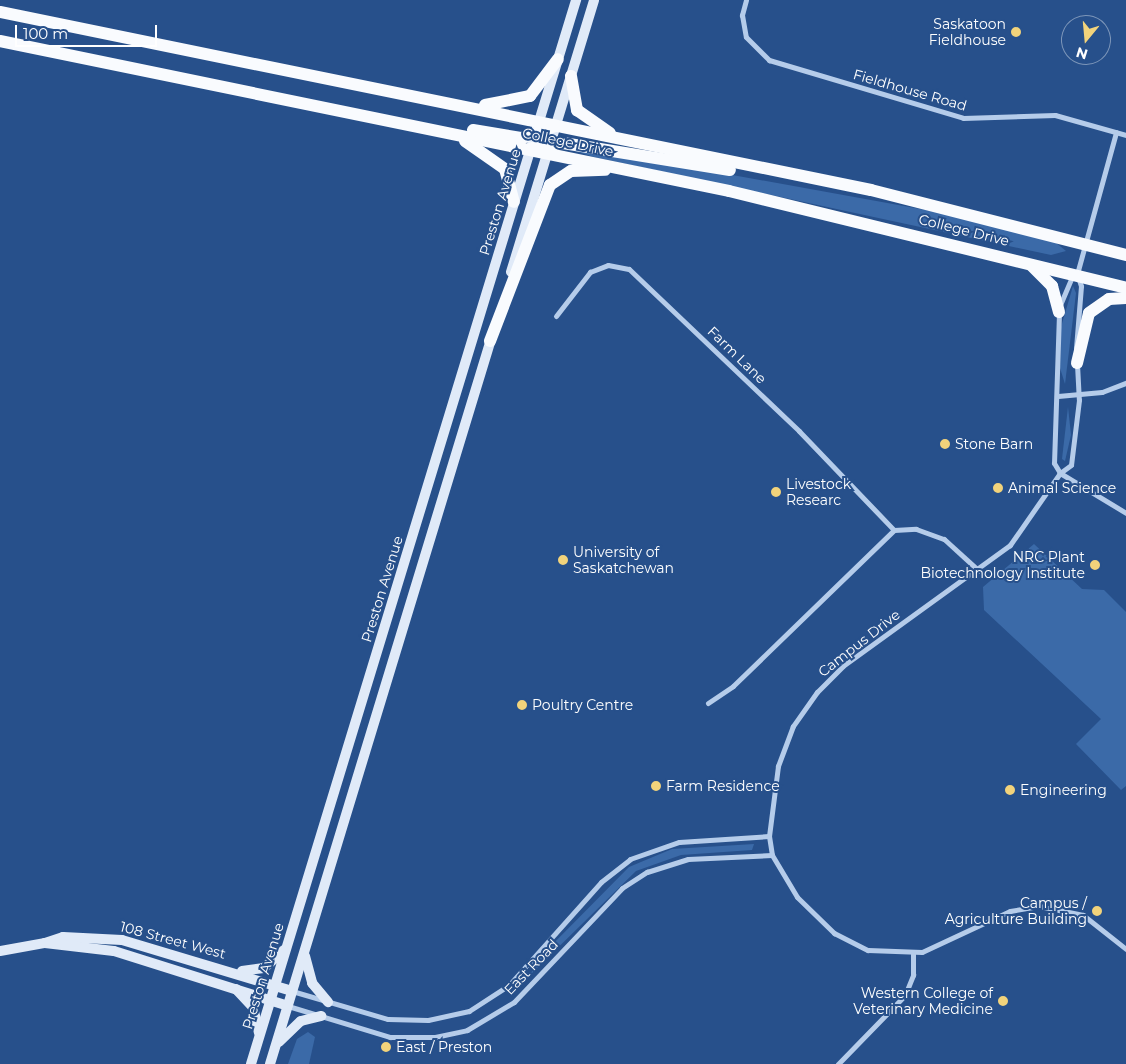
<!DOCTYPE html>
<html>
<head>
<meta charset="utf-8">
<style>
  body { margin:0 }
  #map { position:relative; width:1126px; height:1064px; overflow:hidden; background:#27508b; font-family:Montserrat,sans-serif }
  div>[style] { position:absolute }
  .green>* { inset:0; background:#3b6aa8 }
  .street>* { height:5px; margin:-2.5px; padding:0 2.5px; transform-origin:2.5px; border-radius:2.5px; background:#b5ccea }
  .secondary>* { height:10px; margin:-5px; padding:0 5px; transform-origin:5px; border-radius:5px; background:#e0eaf8 }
  .primary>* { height:12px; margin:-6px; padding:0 6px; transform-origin:6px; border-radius:6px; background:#f9fbfe }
  .dots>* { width:14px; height:14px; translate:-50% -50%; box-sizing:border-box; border:2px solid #27508b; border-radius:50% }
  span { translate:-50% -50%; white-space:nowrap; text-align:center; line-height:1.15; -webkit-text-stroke:4px #27508b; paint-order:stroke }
  .poi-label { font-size:14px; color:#fff }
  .right { translate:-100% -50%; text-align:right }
  .left { translate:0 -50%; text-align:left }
  .street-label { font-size:14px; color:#fff }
  .north { position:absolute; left:1061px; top:15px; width:50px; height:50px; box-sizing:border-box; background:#27508b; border:1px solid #7d96b9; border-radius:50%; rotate:197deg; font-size:14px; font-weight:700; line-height:20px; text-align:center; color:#fff }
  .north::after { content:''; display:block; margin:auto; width:18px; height:22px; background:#f2d37b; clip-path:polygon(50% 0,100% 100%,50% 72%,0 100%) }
  .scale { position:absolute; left:15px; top:25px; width:142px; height:22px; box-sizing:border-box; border:2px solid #fff; border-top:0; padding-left:6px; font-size:15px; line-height:18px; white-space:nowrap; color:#fff; -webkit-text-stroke:4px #27508b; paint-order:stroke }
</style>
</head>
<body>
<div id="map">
  <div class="green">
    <i style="clip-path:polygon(573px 146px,937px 212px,1055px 242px,1066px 251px,1051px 255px,594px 157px,572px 150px)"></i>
    <i style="clip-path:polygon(1073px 286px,1076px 293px,1065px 384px,1060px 368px,1061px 327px)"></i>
    <i style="clip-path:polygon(1068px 407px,1071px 435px,1065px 461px,1062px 459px)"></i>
    <i style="clip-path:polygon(1034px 544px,1082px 589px,1104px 590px,1126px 612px,1126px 786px,1121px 790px,1076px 744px,1101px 719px,984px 610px,983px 587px)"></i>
    <i style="clip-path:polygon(754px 844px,752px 850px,681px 855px,636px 871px,527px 978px,541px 956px,629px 867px,672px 849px)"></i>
    <i style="clip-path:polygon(308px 1032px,315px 1037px,309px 1064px,288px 1064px,297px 1039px)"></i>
  </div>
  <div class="street">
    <i style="left:746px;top:0;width:16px;rotate:105deg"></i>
    <i style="left:742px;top:15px;width:22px;rotate:80deg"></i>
    <i style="left:746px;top:37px;width:33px;rotate:45deg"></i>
    <i style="left:769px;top:60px;width:202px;rotate:16.6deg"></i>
    <i style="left:963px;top:118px;width:92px;rotate:-1.9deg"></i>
    <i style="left:1055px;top:115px;width:74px;rotate:15.7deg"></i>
    <i style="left:1060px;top:305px;width:30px;rotate:-67deg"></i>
    <i style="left:1059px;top:313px;width:150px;rotate:91.9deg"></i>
    <i style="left:1054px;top:463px;width:12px;rotate:59deg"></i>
    <i style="left:556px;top:316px;width:56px;rotate:-52.3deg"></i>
    <i style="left:590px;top:272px;width:19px;rotate:-21deg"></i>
    <i style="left:608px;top:265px;width:21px;rotate:11deg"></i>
    <i style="left:629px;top:269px;width:235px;rotate:43.6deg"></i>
    <i style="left:799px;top:431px;width:137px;rotate:46.2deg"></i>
    <i style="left:1076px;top:348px;width:62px;rotate:-85.4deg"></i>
    <i style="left:1081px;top:286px;width:13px;rotate:-108deg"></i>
    <i style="left:1077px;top:274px;width:147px;rotate:-74.6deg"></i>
    <i style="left:1077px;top:364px;width:36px;rotate:87deg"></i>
    <i style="left:1079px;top:400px;width:65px;rotate:97deg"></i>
    <i style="left:1071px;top:465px;width:14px;rotate:144deg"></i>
    <i style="left:1060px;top:473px;width:88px;rotate:124.8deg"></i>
    <i style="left:1010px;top:545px;width:206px;rotate:144.1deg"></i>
    <i style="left:843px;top:666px;width:37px;rotate:135deg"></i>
    <i style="left:817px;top:692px;width:42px;rotate:125.2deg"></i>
    <i style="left:793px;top:726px;width:43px;rotate:110.6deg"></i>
    <i style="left:778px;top:766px;width:71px;rotate:97.3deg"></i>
    <i style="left:769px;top:836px;width:19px;rotate:81deg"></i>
    <i style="left:772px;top:855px;width:49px;rotate:59.2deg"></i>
    <i style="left:797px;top:897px;width:52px;rotate:44.2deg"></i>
    <i style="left:834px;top:933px;width:38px;rotate:27deg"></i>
    <i style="left:868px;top:950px;width:54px;rotate:2.1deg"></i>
    <i style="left:922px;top:952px;width:97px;rotate:-25deg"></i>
    <i style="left:1010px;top:911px;width:29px;rotate:-10deg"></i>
    <i style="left:1039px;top:906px;width:45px;rotate:11.6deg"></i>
    <i style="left:1083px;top:915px;width:55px;rotate:38.3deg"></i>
    <i style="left:1058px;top:396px;width:44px;rotate:-5.2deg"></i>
    <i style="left:1102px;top:392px;width:26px;rotate:-21deg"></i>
    <i style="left:1060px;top:473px;width:77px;rotate:31.2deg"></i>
    <i style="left:708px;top:703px;width:30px;rotate:-34deg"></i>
    <i style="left:733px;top:686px;width:224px;rotate:-44.1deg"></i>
    <i style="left:894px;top:530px;width:22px;rotate:-3deg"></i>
    <i style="left:916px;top:529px;width:30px;rotate:20deg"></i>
    <i style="left:944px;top:539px;width:47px;rotate:42.4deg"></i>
    <i style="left:292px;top:991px;width:100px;rotate:16.3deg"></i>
    <i style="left:388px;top:1019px;width:40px;rotate:1.4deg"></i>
    <i style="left:428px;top:1020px;width:42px;rotate:-12.4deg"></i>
    <i style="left:469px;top:1011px;width:48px;rotate:-33deg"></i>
    <i style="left:509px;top:985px;width:138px;rotate:-48.2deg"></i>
    <i style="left:601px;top:882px;width:37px;rotate:-38deg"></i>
    <i style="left:630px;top:859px;width:52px;rotate:-19.1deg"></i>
    <i style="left:679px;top:842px;width:90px;rotate:-3.8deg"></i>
    <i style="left:288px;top:1006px;width:107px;rotate:16.9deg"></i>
    <i style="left:390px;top:1037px;width:45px"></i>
    <i style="left:435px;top:1037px;width:33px;rotate:-12deg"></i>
    <i style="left:467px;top:1030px;width:55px;rotate:-30.8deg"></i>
    <i style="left:514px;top:1002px;width:157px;rotate:-46.5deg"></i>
    <i style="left:622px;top:888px;width:30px;rotate:-33deg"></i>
    <i style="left:647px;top:872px;width:43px;rotate:-17.6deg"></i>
    <i style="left:688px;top:859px;width:84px;rotate:-2.7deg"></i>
    <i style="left:838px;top:1064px;width:96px;rotate:-45.8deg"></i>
    <i style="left:905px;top:995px;width:22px;rotate:-68deg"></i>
    <i style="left:913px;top:975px;width:21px;rotate:-90deg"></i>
  </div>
  <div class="secondary">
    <i style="left:511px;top:272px;width:284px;rotate:-73deg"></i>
    <i style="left:45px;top:943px;width:19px;rotate:-18deg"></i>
    <i style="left:63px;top:937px;width:59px;rotate:2.9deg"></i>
    <i style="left:122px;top:940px;width:177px;rotate:16.7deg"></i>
    <i style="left:0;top:951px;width:46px;rotate:-10.1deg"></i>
    <i style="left:45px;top:943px;width:69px;rotate:6.6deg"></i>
    <i style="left:114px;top:951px;width:182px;rotate:17.5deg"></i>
    <i style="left:305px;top:956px;width:28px;rotate:75deg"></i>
    <i style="left:312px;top:983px;width:25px;rotate:50deg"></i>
    <i style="left:242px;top:971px;width:22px;rotate:-8deg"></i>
    <i style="left:264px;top:968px;width:27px;rotate:-42deg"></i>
    <i style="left:236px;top:989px;width:25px;rotate:47deg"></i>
    <i style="left:253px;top:1007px;width:26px;rotate:77deg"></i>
    <i style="left:279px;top:1042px;width:30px;rotate:-44deg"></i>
    <i style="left:301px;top:1021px;width:21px;rotate:-14deg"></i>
    <i style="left:251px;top:1064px;width:1113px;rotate:-73.01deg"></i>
    <i style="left:270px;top:1064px;width:761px;rotate:-73.04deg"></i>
  </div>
  <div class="primary">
    <i style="left:0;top:12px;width:889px;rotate:11.55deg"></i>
    <i style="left:871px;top:190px;width:263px;rotate:14.3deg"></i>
    <i style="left:0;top:41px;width:744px;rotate:11.63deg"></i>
    <i style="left:729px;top:191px;width:409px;rotate:13.7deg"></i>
    <i style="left:571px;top:76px;width:35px;rotate:80deg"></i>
    <i style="left:577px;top:110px;width:40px;rotate:34.9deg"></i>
    <i style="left:485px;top:105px;width:46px;rotate:-11.3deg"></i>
    <i style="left:530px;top:96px;width:46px;rotate:-52.9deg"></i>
    <i style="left:473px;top:130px;width:50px;rotate:9.3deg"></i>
    <i style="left:522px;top:138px;width:35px;rotate:-20deg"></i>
    <i style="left:465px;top:141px;width:49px;rotate:35deg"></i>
    <i style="left:505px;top:169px;width:34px;rotate:75deg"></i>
    <i style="left:532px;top:148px;width:31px;rotate:-9deg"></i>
    <i style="left:563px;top:143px;width:169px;rotate:9.2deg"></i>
    <i style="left:1031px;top:265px;width:30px;rotate:45deg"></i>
    <i style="left:1052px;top:286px;width:27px;rotate:75deg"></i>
    <i style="left:490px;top:341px;width:167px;rotate:-69deg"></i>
    <i style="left:550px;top:185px;width:25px;rotate:-34deg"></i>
    <i style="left:571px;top:171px;width:34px;rotate:-2deg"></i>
    <i style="left:1077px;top:363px;width:51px;rotate:-76.5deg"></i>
    <i style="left:1089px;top:313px;width:24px;rotate:-35deg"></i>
    <i style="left:1109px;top:299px;width:17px;rotate:-3deg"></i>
  </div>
  <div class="dots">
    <i style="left:1016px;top:32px;background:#f2d37b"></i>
    <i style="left:945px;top:444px;background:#f2d37b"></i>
    <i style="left:998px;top:488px;background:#f2d37b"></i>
    <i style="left:776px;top:492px;background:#f2d37b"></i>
    <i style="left:563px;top:560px;background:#f2d37b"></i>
    <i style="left:1095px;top:565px;background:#f2d37b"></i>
    <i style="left:522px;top:705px;background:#f2d37b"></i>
    <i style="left:656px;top:786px;background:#f2d37b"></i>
    <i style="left:1010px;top:790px;background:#f2d37b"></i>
    <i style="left:1097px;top:911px;background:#f2d37b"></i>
    <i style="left:1003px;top:1001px;background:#f2d37b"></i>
    <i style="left:386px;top:1047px;background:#f2d37b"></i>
  </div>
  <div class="poi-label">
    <span class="right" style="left:1006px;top:32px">Saskatoon<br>Fieldhouse</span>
    <span class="left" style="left:955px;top:444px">Stone Barn</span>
    <span class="left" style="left:786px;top:492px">Livestock<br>Researc</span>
    <span class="left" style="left:1008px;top:488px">Animal Science</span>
    <span class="left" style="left:573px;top:560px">University of<br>Saskatchewan</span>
    <span class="right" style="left:1085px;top:565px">NRC Plant<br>Biotechnology Institute</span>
    <span class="left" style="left:532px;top:705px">Poultry Centre</span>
    <span class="left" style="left:666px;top:786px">Farm Residence</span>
    <span class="left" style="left:1020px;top:790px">Engineering</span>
    <span class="right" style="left:1087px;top:911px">Campus /<br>Agriculture Building</span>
    <span class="right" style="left:993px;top:1001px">Western College of<br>Veterinary Medicine</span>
    <span class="left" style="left:396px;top:1047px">East / Preston</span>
  </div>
  <div class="street-label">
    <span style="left:910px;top:90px;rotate:16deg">Fieldhouse Road</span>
    <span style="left:568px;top:142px;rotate:12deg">College Drive</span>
    <span style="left:500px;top:202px;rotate:-73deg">Preston Avenue</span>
    <span style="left:964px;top:230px;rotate:14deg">College Drive</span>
    <span style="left:737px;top:355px;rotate:44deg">Farm Lane</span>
    <span style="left:382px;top:589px;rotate:-73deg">Preston Avenue</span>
    <span style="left:859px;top:643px;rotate:-38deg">Campus Drive</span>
    <span style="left:173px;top:940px;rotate:15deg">108 Street West</span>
    <span style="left:531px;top:967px;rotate:-46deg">East Road</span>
    <span style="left:263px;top:976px;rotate:-73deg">Preston Avenue</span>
  </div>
  <div class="north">N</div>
  <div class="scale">100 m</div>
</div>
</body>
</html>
